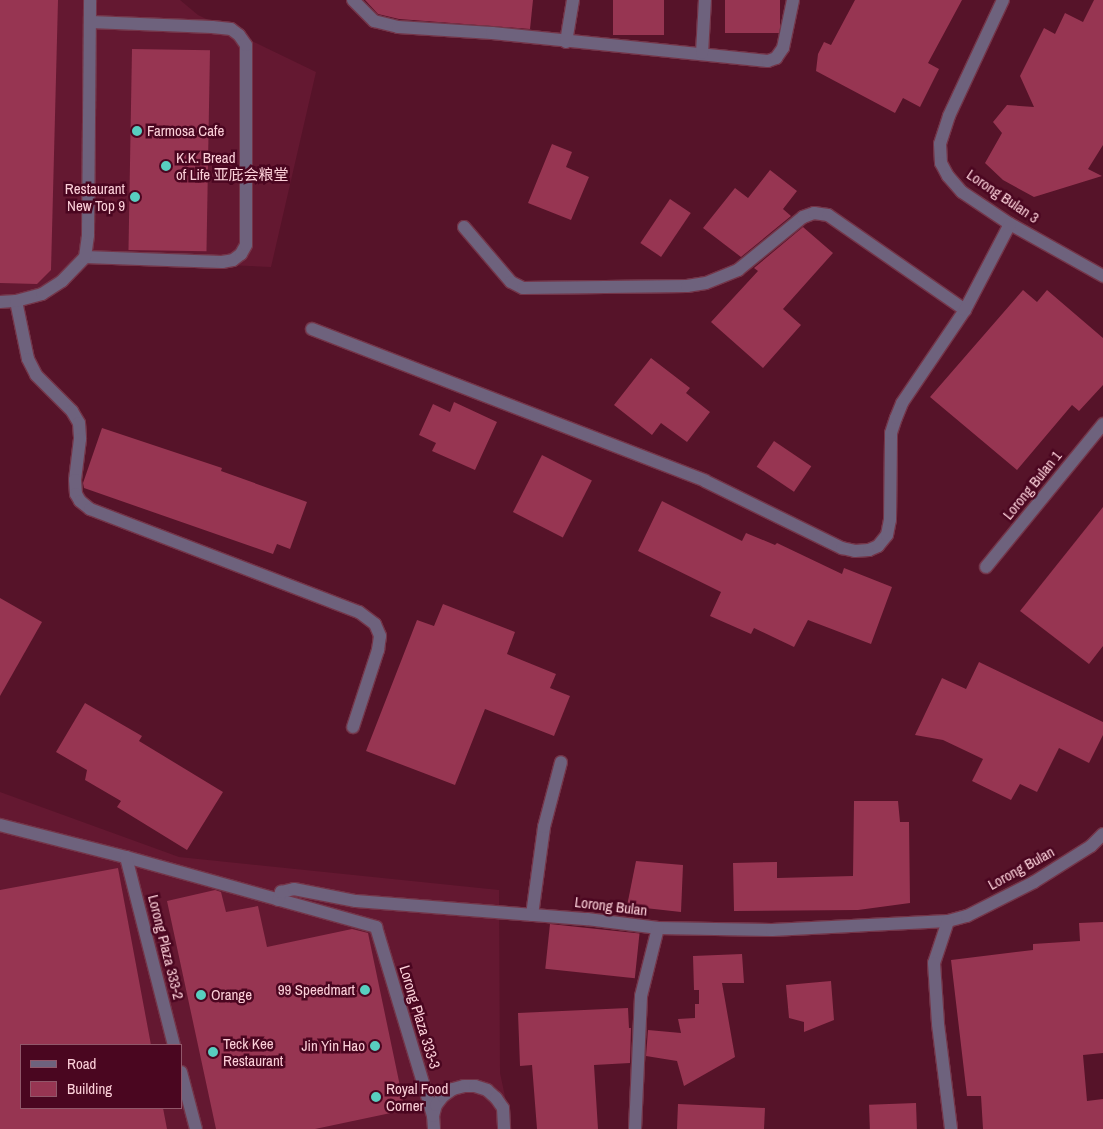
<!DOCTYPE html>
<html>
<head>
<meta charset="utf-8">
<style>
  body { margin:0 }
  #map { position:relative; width:1103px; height:1129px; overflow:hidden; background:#561329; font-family:"Archivo Narrow","Noto Sans SC",sans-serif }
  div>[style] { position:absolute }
  .built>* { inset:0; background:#641831 }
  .building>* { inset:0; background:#973552; transform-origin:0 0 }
  .roads { filter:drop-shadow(1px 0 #743549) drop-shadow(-1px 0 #743549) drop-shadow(0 1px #743549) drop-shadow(0 -1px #743549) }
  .lane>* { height:12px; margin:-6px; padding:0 6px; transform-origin:6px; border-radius:6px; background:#6e627d }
  .street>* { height:12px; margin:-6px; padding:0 6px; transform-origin:6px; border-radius:6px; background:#6e627d }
  .dots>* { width:14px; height:14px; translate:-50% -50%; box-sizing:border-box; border:2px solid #4a0620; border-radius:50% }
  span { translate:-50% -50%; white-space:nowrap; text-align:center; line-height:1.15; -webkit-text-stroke:5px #4a0620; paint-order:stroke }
  .poi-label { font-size:15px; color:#fcd0d9 }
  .left { translate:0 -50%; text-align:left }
  .right { translate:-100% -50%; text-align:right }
  .street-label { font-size:15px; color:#fcd0d9 }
  .legend { position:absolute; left:20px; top:1044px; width:162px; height:65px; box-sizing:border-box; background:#4a0620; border:1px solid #91576a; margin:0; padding:6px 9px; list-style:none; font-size:15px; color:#fcd0d9 }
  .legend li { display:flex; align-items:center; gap:10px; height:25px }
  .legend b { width:25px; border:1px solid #91576a }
</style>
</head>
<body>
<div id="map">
  <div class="built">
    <i style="clip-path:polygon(0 0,180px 0,198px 15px,316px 72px,271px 267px,85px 259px,47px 300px,0 298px)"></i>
    <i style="clip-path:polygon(evenodd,0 792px,179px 857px,499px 890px,500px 1073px,512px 1129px,0 1129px,0 792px,21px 1045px,181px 1045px,181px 1108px,21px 1108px,21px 1045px)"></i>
  </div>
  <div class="building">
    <i style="clip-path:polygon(0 0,58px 0,51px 270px,37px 284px,0 283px)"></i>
    <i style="clip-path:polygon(365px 0,533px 0,530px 29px,399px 19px,378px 14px)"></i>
    <i style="left:613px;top:0;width:51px;height:35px"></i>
    <i style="left:725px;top:0;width:55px;height:33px"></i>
    <i style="clip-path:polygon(855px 0,962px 0,928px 63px,939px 69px,920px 107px,903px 98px,895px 113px,816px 71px,818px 54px,824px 42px,831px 45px)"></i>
    <i style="clip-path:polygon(1094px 0,1103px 0,1103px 145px,1088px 169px,1102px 176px,1034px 197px,1003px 180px,985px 163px,1002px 133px,993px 122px,1007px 105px,1034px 107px,1020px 76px,1044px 28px,1055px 34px,1065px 13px,1083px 22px)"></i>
    <i style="left:132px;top:49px;width:78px;height:201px;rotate:1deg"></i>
    <i style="clip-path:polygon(552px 144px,572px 152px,566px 167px,589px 177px,571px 220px,528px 203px)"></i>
    <i style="clip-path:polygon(770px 170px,797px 191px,783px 209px,791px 216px,741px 257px,703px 228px,735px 188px,748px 198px)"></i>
    <i style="left:670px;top:199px;width:25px;height:53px;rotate:34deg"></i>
    <i style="clip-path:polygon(803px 227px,833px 253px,783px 309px,801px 325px,763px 368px,711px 322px,758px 271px,754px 268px)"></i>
    <i style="clip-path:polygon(1023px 290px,1037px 302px,1047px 290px,1103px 338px,1103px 385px,1079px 411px,1072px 405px,1017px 470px,930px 397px)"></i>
    <i style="clip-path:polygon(651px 358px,690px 388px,686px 393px,710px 412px,687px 442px,661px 423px,652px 435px,614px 405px)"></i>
    <i style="clip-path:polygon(454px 402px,497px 422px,475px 470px,432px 451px,436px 443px,419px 435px,433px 404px,450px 412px)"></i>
    <i style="clip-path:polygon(102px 428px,222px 468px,221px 471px,307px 502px,290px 549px,277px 544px,273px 554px,84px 488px,83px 483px)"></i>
    <i style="left:774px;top:441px;width:45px;height:31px;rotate:34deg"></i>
    <i style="left:542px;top:455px;width:56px;height:64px;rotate:27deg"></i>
    <i style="clip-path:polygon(662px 501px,742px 541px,746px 533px,775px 545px,777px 543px,842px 574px,844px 568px,892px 587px,871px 644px,808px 620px,794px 647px,754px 628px,751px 634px,710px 616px,721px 592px,638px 551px)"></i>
    <i style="clip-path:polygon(1103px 507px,1103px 646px,1089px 664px,1020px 611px)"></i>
    <i style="clip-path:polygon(0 598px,42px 622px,0 696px)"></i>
    <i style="clip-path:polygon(443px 604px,515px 632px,507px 654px,556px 674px,550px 688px,570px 696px,554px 736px,485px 709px,455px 785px,366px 751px,417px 620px,434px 626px)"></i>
    <i style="clip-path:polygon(979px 662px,1103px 722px,1103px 735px,1089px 763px,1059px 748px,1037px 792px,1020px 784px,1011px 800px,972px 781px,983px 759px,943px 740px,915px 735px,942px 678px,966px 689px)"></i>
    <i style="clip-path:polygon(85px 703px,142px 736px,139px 741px,223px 792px,187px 850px,117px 807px,121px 801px,85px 780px,87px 770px,56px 752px)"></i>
    <i style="clip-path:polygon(854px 801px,898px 801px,900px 822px,909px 822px,910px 903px,858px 910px,734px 911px,733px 863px,777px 862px,777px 878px,853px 876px)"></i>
    <i style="clip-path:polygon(636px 861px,683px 865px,681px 912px,627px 906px)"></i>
    <i style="clip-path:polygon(118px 868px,151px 1045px,21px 1045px,21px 1108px,163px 1108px,167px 1129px,0 1129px,0 890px)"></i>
    <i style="clip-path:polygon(215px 890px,221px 892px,226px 912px,258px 906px,267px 947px,352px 929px,368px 933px,405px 1110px,315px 1129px,216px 1129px,167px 901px)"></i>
    <i style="clip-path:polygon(1103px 922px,1103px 1053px,1083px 1055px,1087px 1101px,1103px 1099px,1103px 1129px,983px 1129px,981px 1096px,967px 1096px,951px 960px,1033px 950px,1033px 944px,1080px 941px,1079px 923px)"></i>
    <i style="left:550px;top:924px;width:90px;height:45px;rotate:6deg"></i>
    <i style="clip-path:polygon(742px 954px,744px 983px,722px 983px,735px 1057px,684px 1086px,677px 1061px,646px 1056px,648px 1030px,681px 1033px,678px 1019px,695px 1018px,695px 1004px,699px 1004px,699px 990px,694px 990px,693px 956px)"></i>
    <i style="clip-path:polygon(831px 981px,834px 1020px,804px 1032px,804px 1022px,789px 1018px,786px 985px)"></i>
    <i style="clip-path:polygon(628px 1008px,629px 1028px,631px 1028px,630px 1063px,594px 1065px,598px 1129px,537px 1129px,532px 1065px,520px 1066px,518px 1013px)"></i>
    <i style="left:916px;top:1103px;width:26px;height:47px;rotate:88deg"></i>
    <i style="clip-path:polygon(678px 1104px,765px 1108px,764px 1129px,677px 1129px)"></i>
  </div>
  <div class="roads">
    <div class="lane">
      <i style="left:353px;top:0;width:30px;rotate:45deg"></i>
      <i style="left:374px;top:21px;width:25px;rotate:14deg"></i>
      <i style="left:398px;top:27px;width:94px;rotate:3.7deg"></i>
      <i style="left:492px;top:33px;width:277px;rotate:5.8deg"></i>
      <i style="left:768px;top:61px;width:9px;rotate:-21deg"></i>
      <i style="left:776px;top:58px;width:12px;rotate:-55deg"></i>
      <i style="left:783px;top:48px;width:49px;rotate:-78.2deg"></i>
      <i style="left:566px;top:42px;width:43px;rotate:-80.5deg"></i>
      <i style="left:702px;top:53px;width:53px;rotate:-86.8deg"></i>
      <i style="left:85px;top:257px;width:137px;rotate:2.1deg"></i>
      <i style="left:222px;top:262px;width:11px;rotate:-10deg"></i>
      <i style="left:233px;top:260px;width:10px;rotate:-37deg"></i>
      <i style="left:241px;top:254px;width:10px;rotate:-61deg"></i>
      <i style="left:246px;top:245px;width:200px;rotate:-90deg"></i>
      <i style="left:246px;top:45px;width:12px;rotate:-125deg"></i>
      <i style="left:239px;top:35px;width:10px;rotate:-143deg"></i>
      <i style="left:231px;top:29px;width:19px;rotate:-174deg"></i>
      <i style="left:212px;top:27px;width:121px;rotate:-177.6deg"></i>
      <i style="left:16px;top:301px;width:59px;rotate:78.3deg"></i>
      <i style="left:28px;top:359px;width:18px;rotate:63deg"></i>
      <i style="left:36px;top:375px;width:51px;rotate:45deg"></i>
      <i style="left:72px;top:411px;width:14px;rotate:60deg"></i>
      <i style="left:79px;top:423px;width:16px;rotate:86deg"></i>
      <i style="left:80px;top:439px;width:41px;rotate:97deg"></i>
      <i style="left:75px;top:480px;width:14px;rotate:86deg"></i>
      <i style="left:76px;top:494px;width:8px;rotate:60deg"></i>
      <i style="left:80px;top:501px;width:13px;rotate:39deg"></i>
      <i style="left:90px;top:509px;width:288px;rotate:21deg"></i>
      <i style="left:359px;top:612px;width:20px;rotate:37deg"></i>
      <i style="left:375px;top:624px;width:13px;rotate:67deg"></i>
      <i style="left:380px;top:636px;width:14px;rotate:98deg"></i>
      <i style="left:378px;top:650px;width:81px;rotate:108deg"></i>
      <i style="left:0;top:825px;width:130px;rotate:14.3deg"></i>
      <i style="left:126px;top:857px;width:260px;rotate:15.6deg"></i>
      <i style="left:376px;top:927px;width:197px;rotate:73.2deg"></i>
      <i style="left:126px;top:857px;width:194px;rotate:75.7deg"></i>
      <i style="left:532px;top:915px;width:89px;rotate:-82.2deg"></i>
      <i style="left:544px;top:827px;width:67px;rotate:-75.3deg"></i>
      <i style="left:181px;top:1072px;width:59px;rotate:75.3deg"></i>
    </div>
    <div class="street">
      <i style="left:1003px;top:0;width:128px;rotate:115deg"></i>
      <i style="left:949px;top:116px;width:29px;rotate:108deg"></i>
      <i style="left:940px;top:144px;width:19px;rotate:87deg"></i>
      <i style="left:941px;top:163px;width:15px;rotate:62deg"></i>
      <i style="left:948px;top:176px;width:21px;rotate:49deg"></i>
      <i style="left:962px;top:192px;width:58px;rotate:33.7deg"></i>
      <i style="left:1010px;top:224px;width:107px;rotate:29.2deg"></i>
      <i style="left:464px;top:227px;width:72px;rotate:49.5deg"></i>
      <i style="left:511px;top:282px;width:13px;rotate:27deg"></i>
      <i style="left:523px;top:288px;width:164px;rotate:-0.7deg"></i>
      <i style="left:687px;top:286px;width:19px;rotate:-9deg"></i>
      <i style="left:706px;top:283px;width:35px;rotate:-22deg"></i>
      <i style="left:738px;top:270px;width:84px;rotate:-39.2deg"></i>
      <i style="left:803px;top:217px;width:12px;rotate:-20deg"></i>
      <i style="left:814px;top:213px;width:14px;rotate:8deg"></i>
      <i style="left:828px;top:215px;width:167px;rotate:34.7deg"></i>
      <i style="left:0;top:302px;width:16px;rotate:-4deg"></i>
      <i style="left:16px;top:301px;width:27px;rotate:-15deg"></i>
      <i style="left:42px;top:294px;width:24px;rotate:-33deg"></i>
      <i style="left:62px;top:281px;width:33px;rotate:-46deg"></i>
      <i style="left:85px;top:257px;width:22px;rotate:-82deg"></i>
      <i style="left:88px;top:235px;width:235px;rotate:-89.5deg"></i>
      <i style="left:312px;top:329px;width:421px;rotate:21.1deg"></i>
      <i style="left:705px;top:481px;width:153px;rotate:26.1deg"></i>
      <i style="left:842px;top:548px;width:13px;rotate:13deg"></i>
      <i style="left:855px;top:551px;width:14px;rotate:-4deg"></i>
      <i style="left:869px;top:550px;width:10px;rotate:-24deg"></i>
      <i style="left:878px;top:546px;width:14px;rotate:-51deg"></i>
      <i style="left:887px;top:535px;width:15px;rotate:-79deg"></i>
      <i style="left:890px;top:520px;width:87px;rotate:-89.3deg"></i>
      <i style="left:891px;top:433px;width:16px;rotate:-72deg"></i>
      <i style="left:896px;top:418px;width:16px;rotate:-68deg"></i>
      <i style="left:902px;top:403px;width:112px;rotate:-55.9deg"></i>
      <i style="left:965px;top:310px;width:97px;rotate:-62.4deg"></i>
      <i style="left:986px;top:567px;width:185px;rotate:-50.7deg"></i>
      <i style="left:278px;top:900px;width:9px;rotate:-69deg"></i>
      <i style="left:281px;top:892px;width:13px;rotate:-13deg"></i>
      <i style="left:294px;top:889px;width:63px;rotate:11deg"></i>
      <i style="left:356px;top:901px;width:232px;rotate:4.5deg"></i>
      <i style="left:587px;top:919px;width:72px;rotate:7.2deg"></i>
      <i style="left:658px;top:928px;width:114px;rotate:1deg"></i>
      <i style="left:772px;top:930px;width:176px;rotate:-2.9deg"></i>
      <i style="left:948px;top:921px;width:20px;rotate:-15deg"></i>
      <i style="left:967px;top:916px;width:75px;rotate:-26.9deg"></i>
      <i style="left:1034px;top:882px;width:67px;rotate:-32.3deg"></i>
      <i style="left:1091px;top:846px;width:17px;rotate:-45deg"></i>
      <i style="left:948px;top:921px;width:44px;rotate:108.4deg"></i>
      <i style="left:934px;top:963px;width:61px;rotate:86.2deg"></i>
      <i style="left:938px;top:1024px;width:106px;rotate:82.9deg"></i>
      <i style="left:434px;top:1129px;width:13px;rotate:-94deg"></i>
      <i style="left:433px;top:1116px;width:11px;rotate:-75deg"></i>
      <i style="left:436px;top:1105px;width:11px;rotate:-52deg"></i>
      <i style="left:443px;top:1096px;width:12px;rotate:-35deg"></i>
      <i style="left:453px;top:1089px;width:11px;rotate:-15deg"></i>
      <i style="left:464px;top:1086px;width:11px"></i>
      <i style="left:475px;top:1086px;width:13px;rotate:18deg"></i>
      <i style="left:487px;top:1090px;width:12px;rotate:42deg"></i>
      <i style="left:496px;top:1098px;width:12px;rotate:55deg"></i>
      <i style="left:503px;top:1108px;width:21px;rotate:87deg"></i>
      <i style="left:635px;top:1129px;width:133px;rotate:-87.4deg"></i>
      <i style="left:641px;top:996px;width:70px;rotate:-76deg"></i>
    </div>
  </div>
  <div class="dots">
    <i style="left:137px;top:131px;background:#58cec0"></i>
    <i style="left:166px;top:166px;background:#58cec0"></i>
    <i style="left:135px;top:197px;background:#58cec0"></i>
    <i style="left:365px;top:990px;background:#58cec0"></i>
    <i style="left:201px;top:995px;background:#58cec0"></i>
    <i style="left:375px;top:1046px;background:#58cec0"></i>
    <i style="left:213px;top:1052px;background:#58cec0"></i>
    <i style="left:376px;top:1097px;background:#58cec0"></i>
  </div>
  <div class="poi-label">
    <span class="left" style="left:147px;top:131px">Farmosa Cafe</span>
    <span class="left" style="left:176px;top:166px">K.K. Bread<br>of Life 亚庇会粮堂</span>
    <span class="right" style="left:125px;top:197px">Restaurant<br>New Top 9</span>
    <span class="right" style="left:355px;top:990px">99 Speedmart</span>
    <span class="left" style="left:211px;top:995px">Orange</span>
    <span class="left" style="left:223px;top:1052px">Teck Kee<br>Restaurant</span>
    <span class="right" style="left:365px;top:1046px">Jin Yin Hao</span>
    <span class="left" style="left:386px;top:1097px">Royal Food<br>Corner</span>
  </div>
  <div class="street-label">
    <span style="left:1003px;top:196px;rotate:34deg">Lorong Bulan 3</span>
    <span style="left:1032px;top:485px;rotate:-51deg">Lorong Bulan 1</span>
    <span style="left:1021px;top:868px;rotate:-29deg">Lorong Bulan</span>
    <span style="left:611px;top:906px;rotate:7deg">Lorong Bulan</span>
    <span style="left:166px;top:947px;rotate:76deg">Lorong Plaza 333-2</span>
    <span style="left:420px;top:1017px;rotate:73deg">Lorong Plaza 333-3</span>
  </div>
  <ul class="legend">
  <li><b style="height:6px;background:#6e627d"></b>Road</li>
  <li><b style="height:14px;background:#973552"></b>Building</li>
  </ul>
</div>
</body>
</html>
